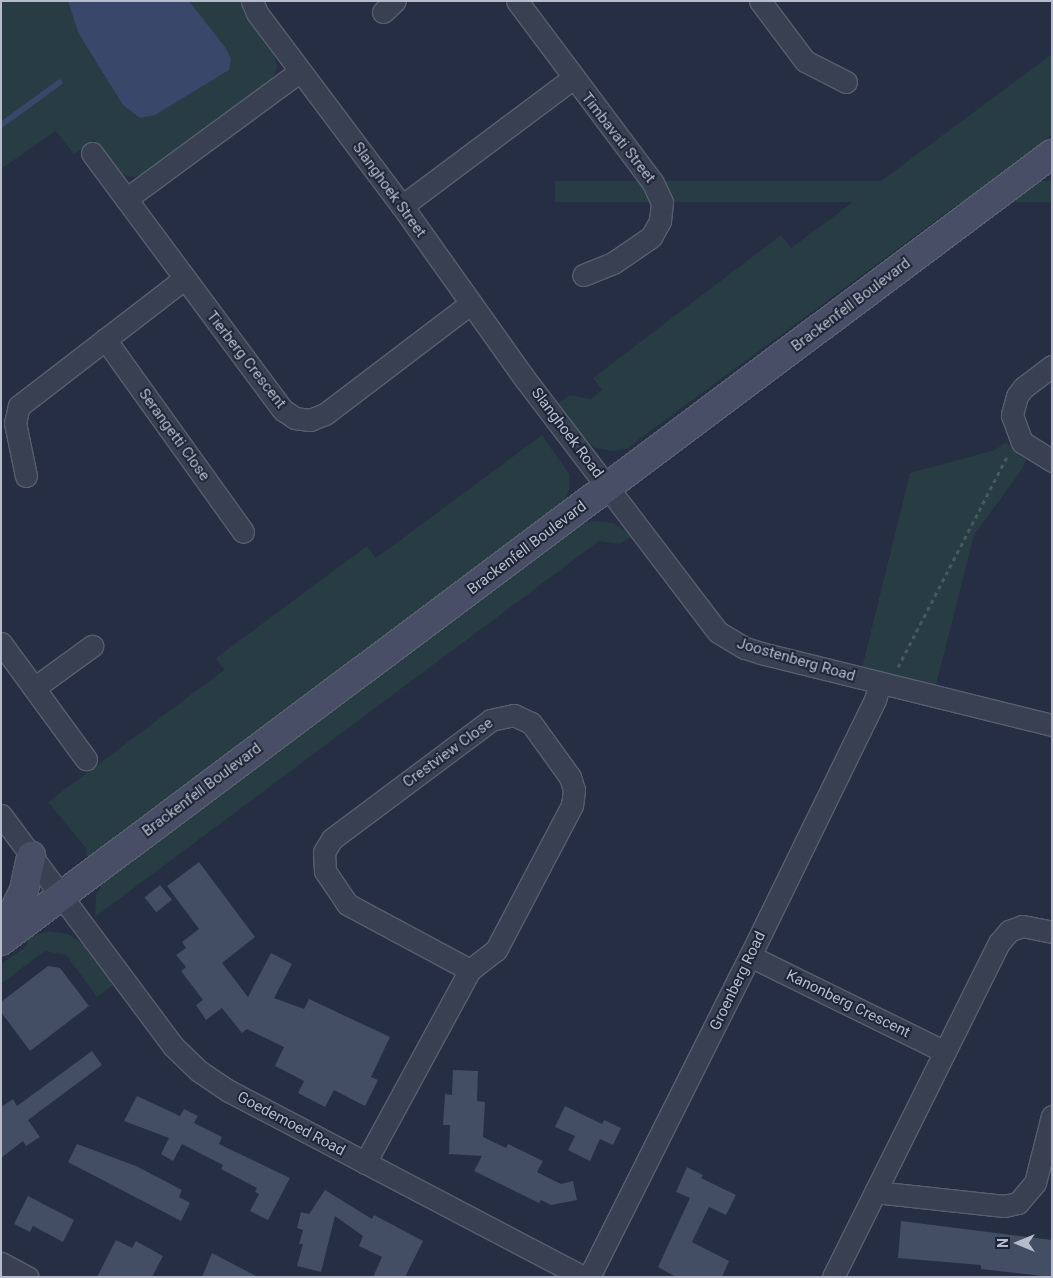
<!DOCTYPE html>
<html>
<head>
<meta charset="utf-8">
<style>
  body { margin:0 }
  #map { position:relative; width:1053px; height:1278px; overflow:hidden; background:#252e42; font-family:Roboto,sans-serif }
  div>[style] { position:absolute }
  .green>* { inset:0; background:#273c43; transform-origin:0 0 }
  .water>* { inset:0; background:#38476a }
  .stream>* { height:5.5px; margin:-2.75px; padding:0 2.75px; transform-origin:2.75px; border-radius:2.75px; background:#38476a }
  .building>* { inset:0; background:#434d64; transform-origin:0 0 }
  .path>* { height:3px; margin-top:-1.5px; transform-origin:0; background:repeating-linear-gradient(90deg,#45595f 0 4px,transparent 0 8px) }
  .roads { filter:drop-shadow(1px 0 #575e6f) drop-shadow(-1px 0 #575e6f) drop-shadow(0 1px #575e6f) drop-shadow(0 -1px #575e6f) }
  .street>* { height:21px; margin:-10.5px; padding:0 10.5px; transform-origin:10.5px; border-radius:10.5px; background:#394051 }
  .secondary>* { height:28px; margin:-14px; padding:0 14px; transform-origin:14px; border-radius:14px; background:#474e65 }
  span { translate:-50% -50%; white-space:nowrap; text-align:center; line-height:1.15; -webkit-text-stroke:4px #1e2537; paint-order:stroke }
  .street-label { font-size:15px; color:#b6bccc }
  .frame { position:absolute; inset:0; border:2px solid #b6bccc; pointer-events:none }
  .north { position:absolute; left:993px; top:1218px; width:50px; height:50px; -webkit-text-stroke:4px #1e2537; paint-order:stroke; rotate:270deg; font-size:14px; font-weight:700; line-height:20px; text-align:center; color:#b6bccc }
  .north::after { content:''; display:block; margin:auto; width:18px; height:22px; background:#b6bccc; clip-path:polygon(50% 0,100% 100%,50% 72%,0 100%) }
</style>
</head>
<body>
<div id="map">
  <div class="green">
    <i style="clip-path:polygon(1px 1px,242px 1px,248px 20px,275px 57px,277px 68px,272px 79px,142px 176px,130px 177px,117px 171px,94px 140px,74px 154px,56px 131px,1px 169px)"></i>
    <i style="clip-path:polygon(1052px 54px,1052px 135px,626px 449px,612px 451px,596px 448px,586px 441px,558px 403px,570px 395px,591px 399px,602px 390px,593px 378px,781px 235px,791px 248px)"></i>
    <i style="left:1052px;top:181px;width:21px;height:497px;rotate:90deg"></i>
    <i style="clip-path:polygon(542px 435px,569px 474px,569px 490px,563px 505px,93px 855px,86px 856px,86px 848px,48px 802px,224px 670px,216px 658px,367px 546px,376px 558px)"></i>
    <i style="clip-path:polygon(1006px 442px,1026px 458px,1023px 468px,974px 535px,936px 685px,862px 668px,910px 473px,995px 450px)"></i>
    <i style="clip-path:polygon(593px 521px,613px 523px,633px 535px,620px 544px,599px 541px,95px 917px,96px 895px,106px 877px,576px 526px)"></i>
    <i style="clip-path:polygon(48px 931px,68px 934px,83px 944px,113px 985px,97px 997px,66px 955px,45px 951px,1px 984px,1px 964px,27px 946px,28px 938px)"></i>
  </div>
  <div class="water">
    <i style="clip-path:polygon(68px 1px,189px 1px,225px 47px,231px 59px,229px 70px,155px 115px,140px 118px,123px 105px,95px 60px,78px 32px)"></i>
  </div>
  <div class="stream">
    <i style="left:1px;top:125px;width:72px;rotate:-35.9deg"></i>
  </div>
  <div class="building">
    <i style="clip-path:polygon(199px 862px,255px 937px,222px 963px,248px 997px,271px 953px,292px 964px,274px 998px,304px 1009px,309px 999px,390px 1037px,371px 1077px,378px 1080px,365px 1106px,334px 1090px,325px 1107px,298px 1093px,304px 1081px,275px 1066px,284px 1047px,247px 1029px,242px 1033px,222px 1008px,206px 1020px,196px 1005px,203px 1000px,181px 971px,186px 967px,176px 955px,186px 948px,182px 942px,199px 929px,167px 886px)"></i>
    <i style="left:160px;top:885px;width:19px;height:20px;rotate:51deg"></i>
    <i style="clip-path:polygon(48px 966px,60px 968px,89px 1006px,30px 1051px,1px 1012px,1px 1002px)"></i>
    <i style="clip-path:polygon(92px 1051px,102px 1065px,28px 1120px,40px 1137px,26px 1146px,23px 1141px,1px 1158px,1px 1107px,13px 1099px,17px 1106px)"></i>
    <i style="clip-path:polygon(453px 1070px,478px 1071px,477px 1101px,485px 1102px,483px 1137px,506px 1148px,508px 1144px,543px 1161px,537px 1172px,561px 1184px,573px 1181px,577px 1200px,551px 1205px,541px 1200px,539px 1203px,474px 1171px,482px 1156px,449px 1154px,450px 1125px,443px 1125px,445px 1094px,452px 1095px)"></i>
    <i style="clip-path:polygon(137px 1096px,180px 1116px,184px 1109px,198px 1116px,194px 1123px,222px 1137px,219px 1144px,290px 1178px,268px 1220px,250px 1211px,259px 1194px,255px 1192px,257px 1188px,221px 1169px,223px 1165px,182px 1144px,173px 1161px,161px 1154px,169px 1138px,124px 1121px)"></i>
    <i style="clip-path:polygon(565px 1106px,602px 1124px,604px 1120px,621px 1128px,613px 1145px,600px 1139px,590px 1161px,568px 1150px,575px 1136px,555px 1127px)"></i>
    <i style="clip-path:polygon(77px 1144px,136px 1166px,182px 1190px,179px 1197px,190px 1203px,181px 1221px,68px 1162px)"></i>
    <i style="clip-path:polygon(687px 1167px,703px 1175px,701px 1178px,736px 1195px,726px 1215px,709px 1207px,692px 1242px,729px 1261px,722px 1277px,676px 1277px,658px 1267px,690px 1198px,676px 1192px)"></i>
    <i style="clip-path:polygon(325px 1190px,372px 1219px,374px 1215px,423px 1241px,405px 1277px,373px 1277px,382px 1257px,359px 1246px,363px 1236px,335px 1216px,321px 1272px,297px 1266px,303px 1244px,299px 1244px,303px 1230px,297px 1228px,301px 1212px,309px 1214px)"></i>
    <i style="clip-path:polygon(28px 1196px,74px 1220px,63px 1242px,33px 1226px,30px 1232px,14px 1224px)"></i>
    <i style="clip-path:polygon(901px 1221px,1052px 1240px,1052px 1277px,981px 1269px,981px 1265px,898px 1258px)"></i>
    <i style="clip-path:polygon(116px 1240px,132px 1248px,136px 1241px,163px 1256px,152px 1277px,97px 1277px)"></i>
    <i style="clip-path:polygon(212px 1253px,258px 1277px,202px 1277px)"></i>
  </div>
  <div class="path">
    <i style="left:898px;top:667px;width:239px;rotate:-62.6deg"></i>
  </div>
  <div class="roads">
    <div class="street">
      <i style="left:252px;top:1px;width:13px;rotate:67deg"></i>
      <i style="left:257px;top:13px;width:241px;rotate:53.1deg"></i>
      <i style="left:402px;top:206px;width:212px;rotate:54.6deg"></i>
      <i style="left:525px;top:379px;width:318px;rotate:52.7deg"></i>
      <i style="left:718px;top:632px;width:31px;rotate:31deg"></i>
      <i style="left:745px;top:648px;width:17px;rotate:17deg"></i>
      <i style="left:761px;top:653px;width:300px;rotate:13.9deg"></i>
      <i style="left:517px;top:1px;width:227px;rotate:53.2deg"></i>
      <i style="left:653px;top:183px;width:21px;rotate:65deg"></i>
      <i style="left:662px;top:202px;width:19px;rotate:96deg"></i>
      <i style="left:660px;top:221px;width:18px;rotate:119deg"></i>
      <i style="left:651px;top:237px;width:46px;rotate:145.6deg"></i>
      <i style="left:613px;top:263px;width:32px;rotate:158deg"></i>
      <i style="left:760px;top:1px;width:75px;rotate:53.1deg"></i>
      <i style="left:805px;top:61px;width:46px;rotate:27.1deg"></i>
      <i style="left:383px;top:12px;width:16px;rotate:-43deg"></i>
      <i style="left:92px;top:153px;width:320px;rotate:53.4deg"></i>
      <i style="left:283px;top:410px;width:14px;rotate:34deg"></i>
      <i style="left:295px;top:418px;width:15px;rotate:8deg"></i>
      <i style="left:310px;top:420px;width:16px;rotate:-22deg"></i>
      <i style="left:325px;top:414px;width:182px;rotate:-37.2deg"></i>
      <i style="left:126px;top:199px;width:216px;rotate:-36.3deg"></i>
      <i style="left:402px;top:206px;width:212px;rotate:-36.8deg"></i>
      <i style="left:105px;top:339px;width:237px;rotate:54.4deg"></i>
      <i style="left:1052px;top:366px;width:36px;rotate:143deg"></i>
      <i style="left:1023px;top:388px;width:10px;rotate:127deg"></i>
      <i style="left:1017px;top:396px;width:20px;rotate:105deg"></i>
      <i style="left:1012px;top:415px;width:29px;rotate:70deg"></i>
      <i style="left:1022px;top:442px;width:36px;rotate:32deg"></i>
      <i style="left:26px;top:476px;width:54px;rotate:-101.7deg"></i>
      <i style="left:15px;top:423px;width:17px;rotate:-77deg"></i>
      <i style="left:19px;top:406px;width:208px;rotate:-37.6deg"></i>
      <i style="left:1px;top:643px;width:144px;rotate:53.8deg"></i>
      <i style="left:34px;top:688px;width:72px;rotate:-35.9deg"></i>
      <i style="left:1px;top:815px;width:288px;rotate:53.3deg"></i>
      <i style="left:173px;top:1046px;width:36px;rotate:44deg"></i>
      <i style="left:199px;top:1071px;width:36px;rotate:34deg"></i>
      <i style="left:229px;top:1091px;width:401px;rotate:27.7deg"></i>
      <i style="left:750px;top:956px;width:217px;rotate:26.2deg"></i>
      <i style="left:365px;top:1163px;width:220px;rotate:-61.5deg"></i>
      <i style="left:470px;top:970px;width:33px;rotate:-38deg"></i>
      <i style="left:496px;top:950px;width:164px;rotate:-62.3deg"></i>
      <i style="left:572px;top:805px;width:15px;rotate:-82deg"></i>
      <i style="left:574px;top:790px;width:14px;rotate:-107deg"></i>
      <i style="left:570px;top:777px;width:67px;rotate:-125.8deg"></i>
      <i style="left:531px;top:723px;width:19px;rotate:-155deg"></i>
      <i style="left:514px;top:715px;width:24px;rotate:168deg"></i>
      <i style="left:491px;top:720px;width:199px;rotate:143.2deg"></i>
      <i style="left:332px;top:839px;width:15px;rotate:122deg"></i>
      <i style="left:324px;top:852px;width:19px;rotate:87deg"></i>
      <i style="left:325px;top:871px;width:40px;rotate:56deg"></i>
      <i style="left:347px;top:904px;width:140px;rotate:28.2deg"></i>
      <i style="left:875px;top:1192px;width:130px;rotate:6.2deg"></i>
      <i style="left:1004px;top:1206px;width:14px;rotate:-12deg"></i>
      <i style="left:1018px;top:1203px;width:26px;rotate:-50deg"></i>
      <i style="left:1035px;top:1183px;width:69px;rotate:-75.8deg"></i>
      <i style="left:1px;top:1263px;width:30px;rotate:28deg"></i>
      <i style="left:589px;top:1277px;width:359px;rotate:-63.4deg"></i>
      <i style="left:750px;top:956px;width:285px;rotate:-64deg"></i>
      <i style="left:875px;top:700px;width:18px;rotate:-74deg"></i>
      <i style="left:833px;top:1277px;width:373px;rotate:-63.6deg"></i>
      <i style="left:999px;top:943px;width:16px;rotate:-50deg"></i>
      <i style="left:1009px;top:931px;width:14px;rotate:-21deg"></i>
      <i style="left:1022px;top:926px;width:31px;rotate:11deg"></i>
    </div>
    <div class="secondary">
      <i style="left:1px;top:937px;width:52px;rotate:-63.9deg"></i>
      <i style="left:24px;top:890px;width:35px;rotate:-78deg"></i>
      <i style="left:1px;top:941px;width:1313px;rotate:-36.83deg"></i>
    </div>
  </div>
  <div class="street-label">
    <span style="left:618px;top:138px;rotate:52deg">Timbavati Street</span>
    <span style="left:389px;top:190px;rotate:54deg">Slanghoek Street</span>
    <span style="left:851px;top:305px;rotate:-37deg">Brackenfell Boulevard</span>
    <span style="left:246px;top:360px;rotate:52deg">Tierberg Crescent</span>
    <span style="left:567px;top:433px;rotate:53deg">Slanghoek Road</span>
    <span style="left:174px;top:435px;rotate:54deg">Serangetti Close</span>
    <span style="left:527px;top:548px;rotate:-37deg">Brackenfell Boulevard</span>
    <span style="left:796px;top:660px;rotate:16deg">Joostenberg Road</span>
    <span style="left:448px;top:753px;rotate:-36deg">Crestview Close</span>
    <span style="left:202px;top:790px;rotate:-37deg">Brackenfell Boulevard</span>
    <span style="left:738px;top:981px;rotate:-64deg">Groenberg Road</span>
    <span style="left:848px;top:1004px;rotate:26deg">Kanonberg Crescent</span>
    <span style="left:291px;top:1124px;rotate:28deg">Goedemoed Road</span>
  </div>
  <div class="frame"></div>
  <div class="north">N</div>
</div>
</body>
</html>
